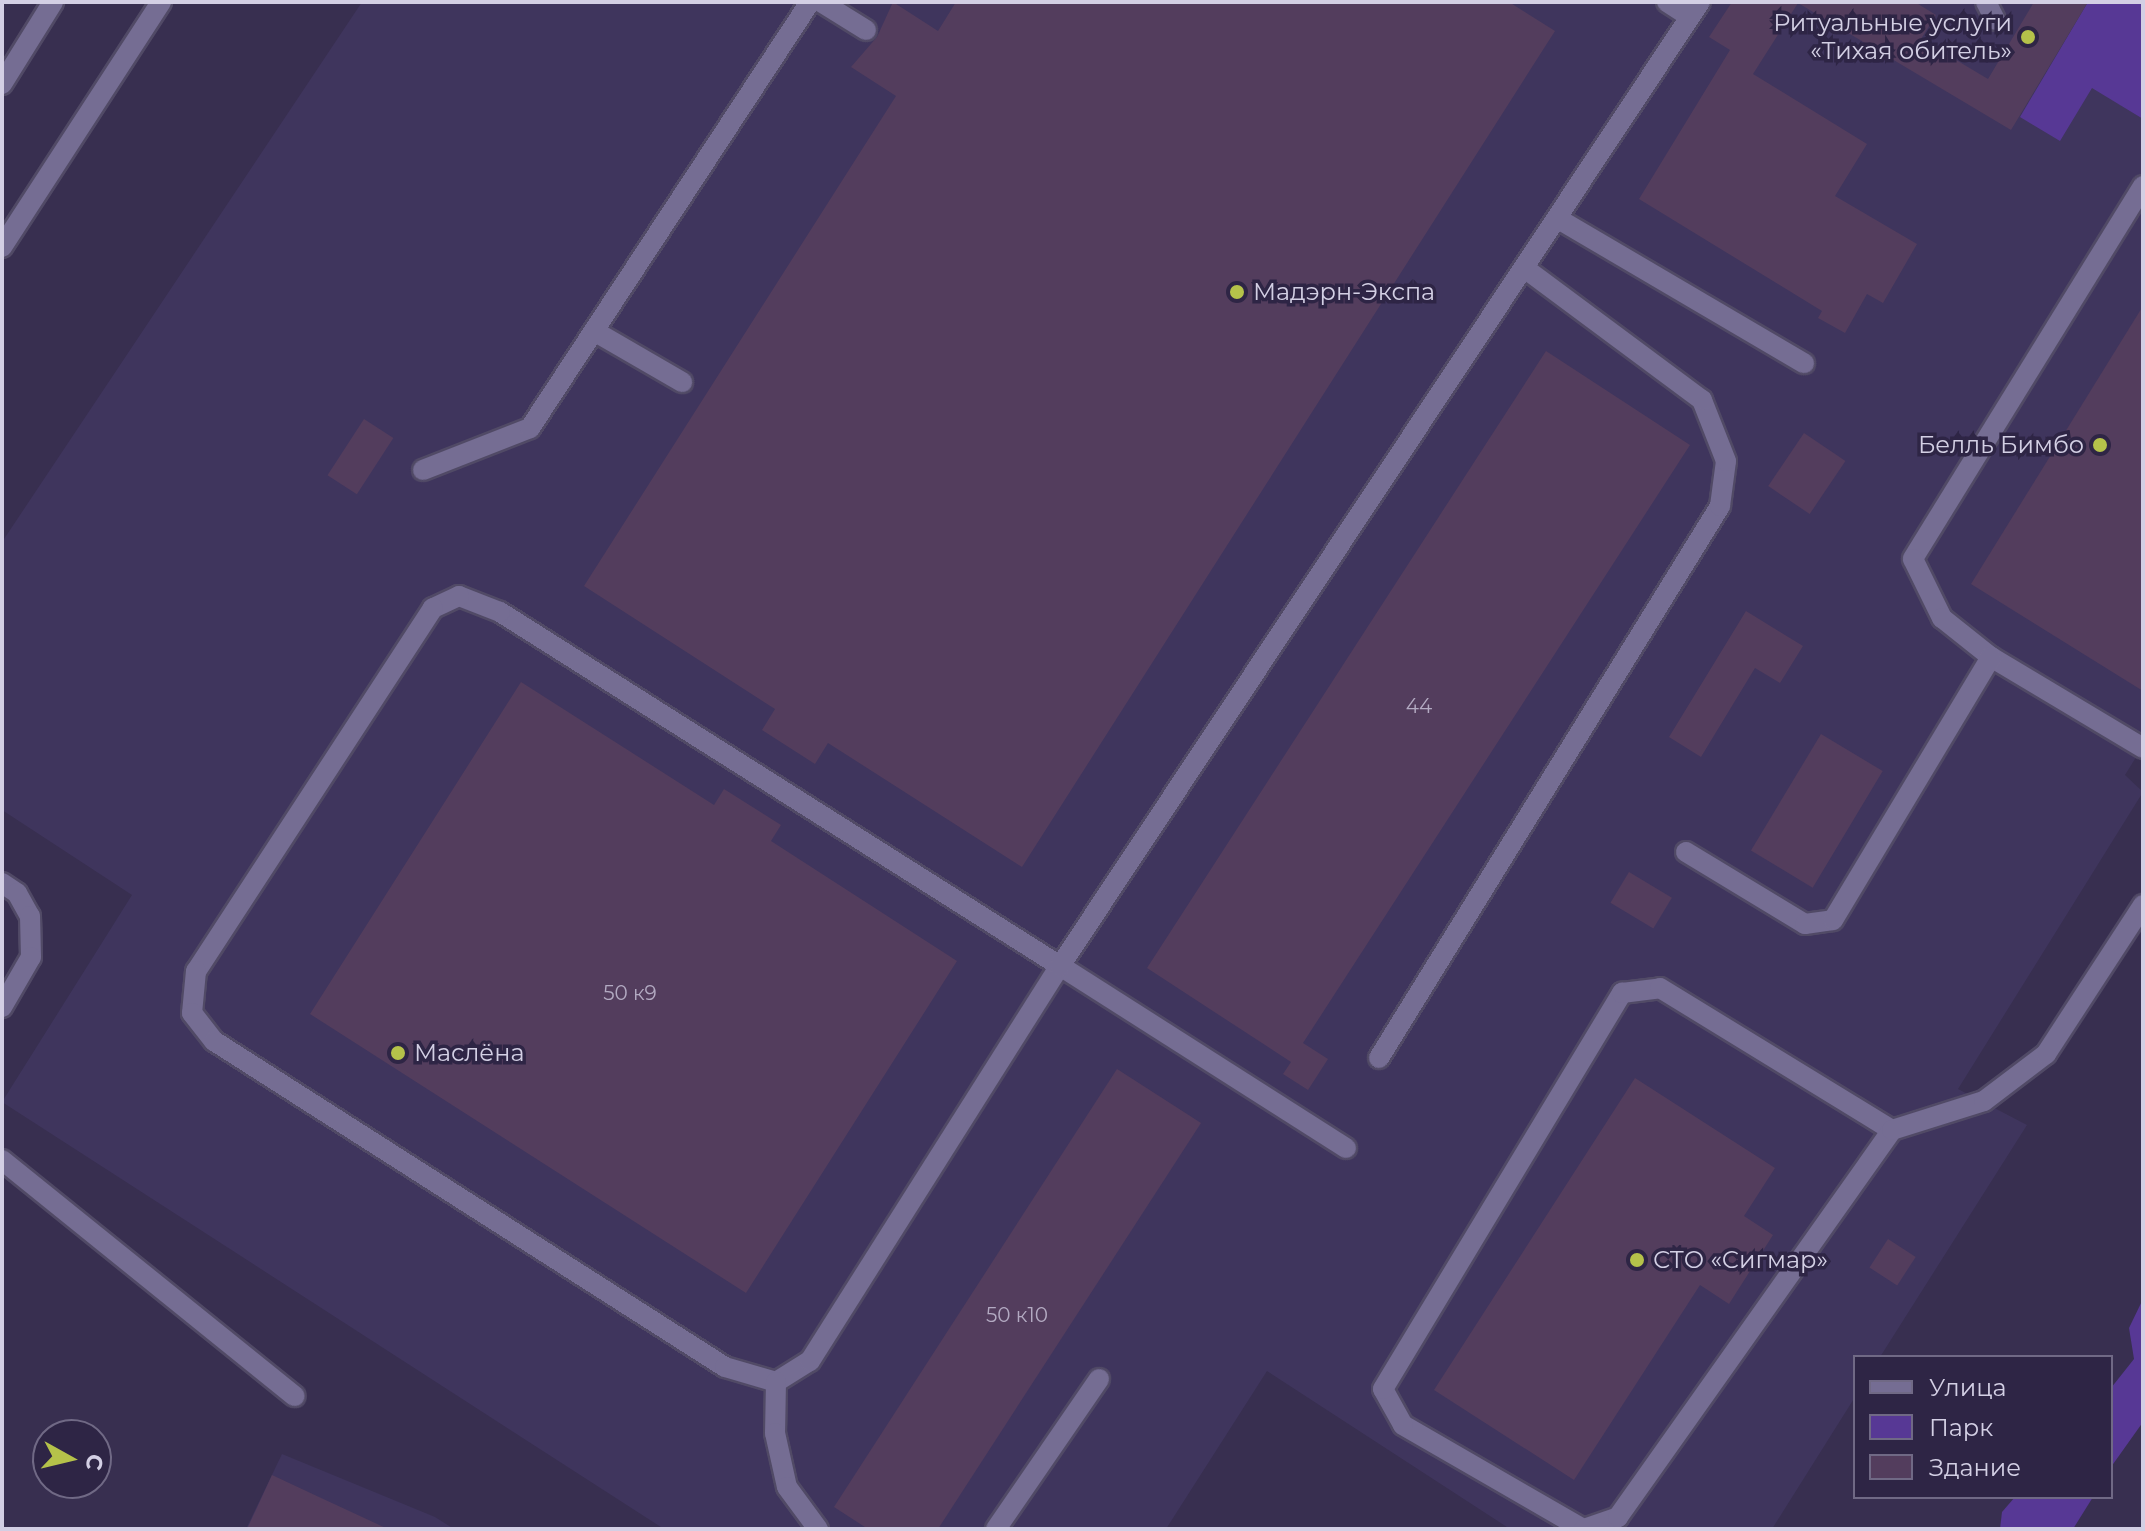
<!DOCTYPE html>
<html>
<head>
<meta charset="utf-8">
<style>
  body { margin:0 }
  #map { position:relative; width:2145px; height:1531px; overflow:hidden; background:#382f50; font-family:Montserrat,sans-serif }
  div>[style] { position:absolute }
  .built>* { inset:0; background:#3f355d }
  .green>* { inset:0; background:#573895 }
  .building>* { inset:0; background:#533d5d; transform-origin:0 0 }
  .roads { filter:drop-shadow(2px 0 #514a66) drop-shadow(-2px 0 #514a66) drop-shadow(0 2px #514a66) drop-shadow(0 -2px #514a66) }
  .minor>* { height:20px; margin:-10px; padding:0 10px; transform-origin:10px; border-radius:10px; background:#756d93 }
  .dots>* { width:22px; height:22px; translate:-50% -50%; box-sizing:border-box; border:4px solid #2e2545; border-radius:50% }
  span { translate:-50% -50%; white-space:nowrap; text-align:center; line-height:1.15; -webkit-text-stroke:7px #2e2545; paint-order:stroke }
  .number-label { font-size:20px; color:#b3aac2 }
  .number-label span { -webkit-text-stroke-width:0 }
  .poi-label { font-size:24px; color:#d3cfe4 }
  .right { translate:-100% -50%; text-align:right }
  .left { translate:0 -50%; text-align:left }
  .frame { position:absolute; inset:0; border:4px solid #d3cfe4; pointer-events:none }
  .legend { position:absolute; left:1853px; top:1355px; width:260px; height:144px; box-sizing:border-box; background:#2e2545; border:2px solid #706985; margin:0; padding:10px 14px; list-style:none; font-size:24px; color:#d3cfe4 }
  .legend li { display:flex; align-items:center; gap:16px; height:40px }
  .legend b { width:40px; border:2px solid #706985 }
  .north { position:absolute; left:32px; top:1419px; width:80px; height:80px; box-sizing:border-box; background:#2e2545; border:2px solid #706985; border-radius:50%; rotate:98deg; font-size:22px; font-weight:700; line-height:32px; text-align:center; color:#d3cfe4 }
  .north::after { content:''; display:block; margin:auto; width:28px; height:36px; background:#b5c24a; clip-path:polygon(50% 0,100% 100%,50% 72%,0 100%) }
</style>
</head>
<body>
<div id="map">
  <div class="built">
    <i style="clip-path:polygon(362px 2px,2088px 2px,2092px 87px,2143px 119px,2143px 746px,2125px 775px,2143px 792px,1958px 1089px,2027px 1125px,1880px 1357px,1855px 1357px,1855px 1397px,1772px 1529px,1510px 1529px,1267px 1371px,1166px 1529px,664px 1529px,2px 1102px,132px 895px,2px 810px,2px 542px)"></i>
    <i style="clip-path:polygon(282px 1454px,435px 1517px,454px 1529px,246px 1529px)"></i>
  </div>
  <div class="green">
    <i style="clip-path:polygon(2088px 2px,2143px 2px,2143px 119px,2092px 88px,2060px 141px,2020px 117px)"></i>
    <i style="clip-path:polygon(2143px 1299px,2143px 1422px,2111px 1467px,2111px 1388px,2134px 1359px,2129px 1328px)"></i>
    <i style="clip-path:polygon(2015px 1497px,2093px 1497px,2073px 1529px,2000px 1529px,2002px 1512px)"></i>
  </div>
  <div class="building">
    <i style="clip-path:polygon(893px 2px,938px 31px,956px 2px,1509px 2px,1555px 31px,1022px 867px,828px 743px,815px 764px,762px 730px,775px 709px,584px 586px,896px 96px,851px 67px,877px 37px)"></i>
    <i style="clip-path:polygon(1732px 2px,1915px 2px,1936px 15px,1921px 39px,1988px 79px,2034px 2px,2088px 2px,2011px 130px,1798px 3px,1753px 74px,1867px 144px,1835px 196px,1917px 244px,1883px 303px,1867px 294px,1845px 333px,1818px 318px,1822px 311px,1639px 199px,1730px 50px,1709px 37px)"></i>
    <i style="clip-path:polygon(2143px 306px,2143px 691px,1971px 584px)"></i>
    <i style="clip-path:polygon(1546px 351px,1690px 445px,1303px 1043px,1328px 1059px,1308px 1090px,1283px 1074px,1291px 1062px,1147px 968px)"></i>
    <i style="left:364px;top:419px;width:35px;height:67px;rotate:33deg"></i>
    <i style="left:1804px;top:433px;width:50px;height:64px;rotate:34deg"></i>
    <i style="clip-path:polygon(1746px 611px,1803px 646px,1780px 683px,1755px 668px,1701px 757px,1669px 737px)"></i>
    <i style="clip-path:polygon(521px 682px,714px 805px,724px 789px,781px 825px,771px 841px,957px 961px,746px 1293px,310px 1014px)"></i>
    <i style="left:1821px;top:734px;width:72px;height:136px;rotate:31deg"></i>
    <i style="left:1629px;top:872px;width:50px;height:36px;rotate:31deg"></i>
    <i style="clip-path:polygon(1117px 1069px,1201px 1123px,938px 1529px,868px 1529px,834px 1507px)"></i>
    <i style="clip-path:polygon(1635px 1078px,1775px 1168px,1744px 1216px,1773px 1235px,1729px 1304px,1700px 1285px,1574px 1480px,1434px 1390px)"></i>
    <i style="left:1888px;top:1239px;width:33px;height:34px;rotate:33deg"></i>
    <i style="clip-path:polygon(272px 1475px,319px 1497px,388px 1529px,247px 1529px)"></i>
  </div>
  <div class="roads">
    <div class="minor">
      <i style="left:821px;top:2px;width:53px;rotate:31.9deg"></i>
      <i style="left:1667px;top:2px;width:27px;rotate:33deg"></i>
      <i style="left:1986px;top:2px;width:20px;rotate:63deg"></i>
      <i style="left:2px;top:84px;width:97px;rotate:-58.1deg"></i>
      <i style="left:2143px;top:186px;width:438px;rotate:121.7deg"></i>
      <i style="left:1913px;top:559px;width:66px;rotate:63.8deg"></i>
      <i style="left:1942px;top:618px;width:63px;rotate:38.5deg"></i>
      <i style="left:1991px;top:657px;width:177px;rotate:30.9deg"></i>
      <i style="left:1560px;top:220px;width:283px;rotate:30.4deg"></i>
      <i style="left:2px;top:247px;width:292px;rotate:-57deg"></i>
      <i style="left:594px;top:331px;width:102px;rotate:30.1deg"></i>
      <i style="left:423px;top:470px;width:115px;rotate:-21.4deg"></i>
      <i style="left:530px;top:428px;width:510px;rotate:-56.68deg"></i>
      <i style="left:1686px;top:852px;width:139px;rotate:31.2deg"></i>
      <i style="left:1805px;top:924px;width:28px;rotate:-8deg"></i>
      <i style="left:1833px;top:920px;width:307px;rotate:-59deg"></i>
      <i style="left:2px;top:883px;width:18px;rotate:34deg"></i>
      <i style="left:17px;top:893px;width:26px;rotate:61deg"></i>
      <i style="left:30px;top:916px;width:41px;rotate:88.6deg"></i>
      <i style="left:31px;top:957px;width:58px;rotate:120.1deg"></i>
      <i style="left:1379px;top:1058px;width:649px;rotate:-58.29deg"></i>
      <i style="left:1720px;top:506px;width:45px;rotate:-82.4deg"></i>
      <i style="left:1726px;top:461px;width:66px;rotate:-111.5deg"></i>
      <i style="left:1702px;top:400px;width:218px;rotate:-143.4deg"></i>
      <i style="left:1346px;top:1148px;width:339px;rotate:-147.5deg"></i>
      <i style="left:1060px;top:966px;width:663px;rotate:-147.7deg"></i>
      <i style="left:500px;top:612px;width:44px;rotate:-158.7deg"></i>
      <i style="left:459px;top:596px;width:29px;rotate:155deg"></i>
      <i style="left:433px;top:608px;width:434px;rotate:123.1deg"></i>
      <i style="left:196px;top:971px;width:42px;rotate:95.4deg"></i>
      <i style="left:192px;top:1013px;width:36px;rotate:52deg"></i>
      <i style="left:214px;top:1041px;width:606px;rotate:32.54deg"></i>
      <i style="left:725px;top:1367px;width:53px;rotate:16.4deg"></i>
      <i style="left:776px;top:1382px;width:40px;rotate:-32deg"></i>
      <i style="left:810px;top:1361px;width:467px;rotate:-57.7deg"></i>
      <i style="left:1060px;top:966px;width:1157px;rotate:-56.42deg"></i>
      <i style="left:2px;top:1160px;width:376px;rotate:38.9deg"></i>
      <i style="left:776px;top:1382px;width:51px;rotate:91.1deg"></i>
      <i style="left:775px;top:1433px;width:55px;rotate:77.5deg"></i>
      <i style="left:787px;top:1487px;width:52px;rotate:53.6deg"></i>
      <i style="left:996px;top:1529px;width:182px;rotate:-55.5deg"></i>
      <i style="left:1583px;top:1529px;width:208px;rotate:-150deg"></i>
      <i style="left:1403px;top:1425px;width:41px;rotate:-119.1deg"></i>
      <i style="left:1383px;top:1389px;width:463px;rotate:-58.9deg"></i>
      <i style="left:1622px;top:993px;width:38px;rotate:-7deg"></i>
      <i style="left:1660px;top:988px;width:272px;rotate:31.5deg"></i>
      <i style="left:1584px;top:1529px;width:36px;rotate:-19deg"></i>
      <i style="left:1618px;top:1517px;width:474px;rotate:-54.7deg"></i>
      <i style="left:1892px;top:1130px;width:96px;rotate:-17.5deg"></i>
      <i style="left:1984px;top:1101px;width:78px;rotate:-37.2deg"></i>
      <i style="left:2046px;top:1054px;width:178px;rotate:-56.9deg"></i>
    </div>
  </div>
  <div class="dots">
    <i style="left:2028px;top:37px;background:#b5c24a"></i>
    <i style="left:1237px;top:292px;background:#b5c24a"></i>
    <i style="left:2100px;top:445px;background:#b5c24a"></i>
    <i style="left:398px;top:1053px;background:#b5c24a"></i>
    <i style="left:1637px;top:1260px;background:#b5c24a"></i>
  </div>
  <div class="number-label">
    <span style="left:1419px;top:706px">44</span>
    <span style="left:630px;top:993px">50 к9</span>
    <span style="left:1017px;top:1315px">50 к10</span>
  </div>
  <div class="poi-label">
    <span class="right" style="left:2012px;top:37px">Ритуальные услуги<br>«Тихая обитель»</span>
    <span class="left" style="left:1253px;top:292px">Мадэрн-Экспа</span>
    <span class="right" style="left:2084px;top:445px">Белль Бимбо</span>
    <span class="left" style="left:414px;top:1053px">Маслёна</span>
    <span class="left" style="left:1653px;top:1260px">СТО «Сигмар»</span>
  </div>
  <div class="frame"></div>
  <ul class="legend">
  <li><b style="height:10px;background:#756d93"></b>Улица</li>
  <li><b style="height:22px;background:#573895"></b>Парк</li>
  <li><b style="height:22px;background:#533d5d"></b>Здание</li>
  </ul>
  <div class="north">С</div>
</div>
</body>
</html>
